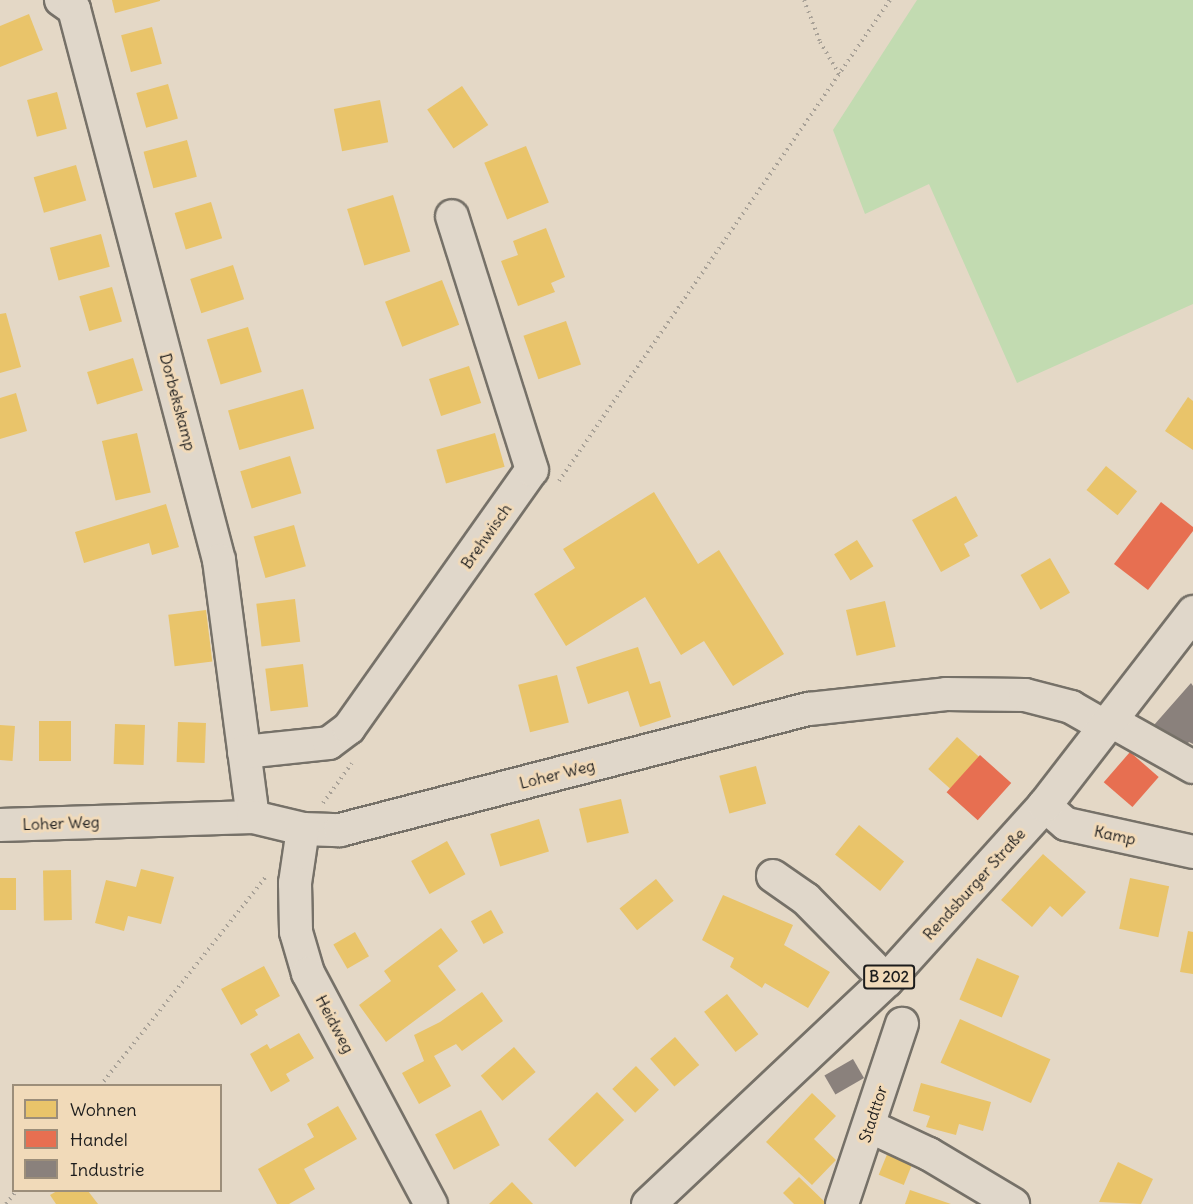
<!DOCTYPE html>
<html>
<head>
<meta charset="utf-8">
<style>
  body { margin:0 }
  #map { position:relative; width:1193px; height:1204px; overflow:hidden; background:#e4d8c6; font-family:Delius,sans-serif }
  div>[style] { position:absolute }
  .green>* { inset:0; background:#c2dbb1 }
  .homes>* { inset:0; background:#e9c46a; transform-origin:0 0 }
  .shops>* { inset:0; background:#e76f51; transform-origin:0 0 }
  .industry>* { inset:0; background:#8a817c; transform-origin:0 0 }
  .path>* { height:4px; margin-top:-2px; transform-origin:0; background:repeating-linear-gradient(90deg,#a8a197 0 1.5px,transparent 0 6px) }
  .roads { filter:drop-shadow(2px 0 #767168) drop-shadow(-2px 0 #767168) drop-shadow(0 2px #767168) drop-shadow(0 -2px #767168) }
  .minor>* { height:32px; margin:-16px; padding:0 16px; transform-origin:16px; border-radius:16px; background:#e0d7ca }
  .major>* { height:33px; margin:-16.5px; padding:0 16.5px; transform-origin:16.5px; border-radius:16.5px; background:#e0d7ca }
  span { translate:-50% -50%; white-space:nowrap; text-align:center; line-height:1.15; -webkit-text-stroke:6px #f1dab9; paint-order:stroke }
  .shield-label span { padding:2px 4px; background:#f1dab9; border:2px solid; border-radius:4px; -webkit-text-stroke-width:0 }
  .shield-label { font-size:15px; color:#1c1c1c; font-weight:700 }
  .street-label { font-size:16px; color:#1c1c1c }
  .legend { position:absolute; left:12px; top:1084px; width:210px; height:108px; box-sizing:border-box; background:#f1dab9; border:2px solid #9c8e7a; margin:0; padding:8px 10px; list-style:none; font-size:18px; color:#1c1c1c }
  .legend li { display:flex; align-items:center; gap:12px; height:30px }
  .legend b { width:30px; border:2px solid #9c8e7a }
</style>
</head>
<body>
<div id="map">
  <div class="green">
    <i style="clip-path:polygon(917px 0,1193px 0,1193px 304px,1017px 383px,929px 184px,865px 214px,833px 130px)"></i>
  </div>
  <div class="homes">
    <i style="clip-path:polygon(112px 0,160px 0,160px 1px,115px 13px)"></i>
    <i style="clip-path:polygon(29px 14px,43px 50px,0 67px,0 26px)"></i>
    <i style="left:152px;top:27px;width:38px;height:32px;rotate:75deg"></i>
    <i style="left:168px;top:84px;width:36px;height:33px;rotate:74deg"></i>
    <i style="left:462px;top:86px;width:47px;height:42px;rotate:56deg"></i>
    <i style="left:57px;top:92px;width:38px;height:31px;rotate:75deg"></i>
    <i style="left:380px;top:100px;width:43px;height:47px;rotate:79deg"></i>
    <i style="left:187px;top:140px;width:38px;height:45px;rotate:75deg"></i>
    <i style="left:526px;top:146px;width:61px;height:45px;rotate:68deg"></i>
    <i style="left:76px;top:165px;width:37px;height:44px;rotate:74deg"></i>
    <i style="left:393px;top:195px;width:59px;height:48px;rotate:73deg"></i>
    <i style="left:211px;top:202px;width:38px;height:38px;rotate:73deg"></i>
    <i style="clip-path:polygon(546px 228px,565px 277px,551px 283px,555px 292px,518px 306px,501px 261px,518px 255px,513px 241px)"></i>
    <i style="left:101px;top:234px;width:34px;height:53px;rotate:75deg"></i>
    <i style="left:233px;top:265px;width:36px;height:45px;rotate:72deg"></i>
    <i style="left:442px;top:280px;width:48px;height:61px;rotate:69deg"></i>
    <i style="left:112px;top:287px;width:36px;height:34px;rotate:74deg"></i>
    <i style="clip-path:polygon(6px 313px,21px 367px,0 373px,0 314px)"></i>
    <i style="left:566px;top:321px;width:46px;height:45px;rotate:71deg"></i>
    <i style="left:248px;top:327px;width:47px;height:43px;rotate:73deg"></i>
    <i style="left:133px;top:358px;width:34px;height:48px;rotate:73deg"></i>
    <i style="left:469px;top:366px;width:39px;height:42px;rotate:72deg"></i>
    <i style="left:303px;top:389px;width:41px;height:78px;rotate:74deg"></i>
    <i style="clip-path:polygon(16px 393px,27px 431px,0 439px,0 398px)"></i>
    <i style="clip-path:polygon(1188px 397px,1193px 401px,1193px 450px,1165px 431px)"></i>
    <i style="left:137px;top:433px;width:61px;height:36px;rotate:77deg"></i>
    <i style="left:495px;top:433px;width:35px;height:61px;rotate:74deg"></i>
    <i style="left:290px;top:456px;width:39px;height:52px;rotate:73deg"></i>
    <i style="left:1106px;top:466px;width:40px;height:31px;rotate:39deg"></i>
    <i style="clip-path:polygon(654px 492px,698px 564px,719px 550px,784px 654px,733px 686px,704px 641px,681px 655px,645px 597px,566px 646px,534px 594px,575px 568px,563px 549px)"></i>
    <i style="clip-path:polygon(956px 496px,978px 536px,964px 544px,970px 556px,941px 572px,912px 520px)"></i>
    <i style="clip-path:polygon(166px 504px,179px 547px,152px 555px,149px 543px,84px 563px,75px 532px)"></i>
    <i style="left:294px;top:525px;width:43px;height:42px;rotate:74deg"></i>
    <i style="left:857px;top:540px;width:31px;height:27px;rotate:58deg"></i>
    <i style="left:1050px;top:558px;width:40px;height:34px;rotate:60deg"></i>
    <i style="left:295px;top:599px;width:43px;height:39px;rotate:83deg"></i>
    <i style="left:885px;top:601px;width:47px;height:40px;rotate:77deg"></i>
    <i style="left:206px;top:610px;width:52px;height:38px;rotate:83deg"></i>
    <i style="clip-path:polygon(638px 647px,650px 684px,660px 681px,671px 717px,640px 727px,628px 691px,588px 704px,576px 667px)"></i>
    <i style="left:303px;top:664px;width:43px;height:38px;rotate:83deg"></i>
    <i style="left:557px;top:675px;width:49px;height:40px;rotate:76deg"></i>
    <i style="left:39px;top:721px;width:32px;height:40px"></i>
    <i style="left:178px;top:722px;width:28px;height:40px;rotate:2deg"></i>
    <i style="left:115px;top:724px;width:30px;height:40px;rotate:2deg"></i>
    <i style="left:0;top:725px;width:15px;height:35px;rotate:4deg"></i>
    <i style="left:957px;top:737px;width:30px;height:43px;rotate:42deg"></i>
    <i style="left:756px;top:766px;width:39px;height:38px;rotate:75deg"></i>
    <i style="left:621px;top:799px;width:35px;height:43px;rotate:77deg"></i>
    <i style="left:539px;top:819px;width:34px;height:51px;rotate:73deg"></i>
    <i style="left:859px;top:825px;width:58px;height:38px;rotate:39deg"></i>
    <i style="left:447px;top:841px;width:38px;height:41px;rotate:61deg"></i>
    <i style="clip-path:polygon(1043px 854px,1086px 892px,1062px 917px,1050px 906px,1032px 927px,1001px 900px)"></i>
    <i style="clip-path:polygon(141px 869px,174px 877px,161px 924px,128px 916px,124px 931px,95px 923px,106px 880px,136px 887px)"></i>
    <i style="left:71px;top:870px;width:50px;height:28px;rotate:89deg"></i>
    <i style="left:0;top:878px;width:16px;height:32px"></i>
    <i style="left:1130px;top:878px;width:40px;height:52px;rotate:12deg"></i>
    <i style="left:656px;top:879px;width:28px;height:47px;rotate:51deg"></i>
    <i style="clip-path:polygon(723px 895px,793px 925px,784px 945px,830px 972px,808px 1008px,765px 983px,762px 988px,730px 967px,734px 958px,702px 940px)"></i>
    <i style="left:491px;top:910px;width:26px;height:23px;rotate:61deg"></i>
    <i style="clip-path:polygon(441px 928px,458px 951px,438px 966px,456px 990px,386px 1042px,359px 1005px,391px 981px,384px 971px)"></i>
    <i style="clip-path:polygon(1188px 931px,1193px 932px,1193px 974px,1180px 972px)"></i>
    <i style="left:355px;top:932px;width:28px;height:25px;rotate:60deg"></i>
    <i style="left:977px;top:958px;width:46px;height:45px;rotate:23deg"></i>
    <i style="clip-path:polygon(264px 966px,280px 996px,255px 1010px,258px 1015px,241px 1025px,221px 989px)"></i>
    <i style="clip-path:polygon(482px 992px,503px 1021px,462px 1051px,456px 1044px,434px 1056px,451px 1086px,419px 1104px,402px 1073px,424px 1061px,414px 1035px,440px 1022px)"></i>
    <i style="left:727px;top:994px;width:51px;height:29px;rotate:52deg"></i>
    <i style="left:960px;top:1019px;width:99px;height:48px;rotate:24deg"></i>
    <i style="clip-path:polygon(299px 1033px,314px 1058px,286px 1074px,290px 1081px,271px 1092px,250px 1054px,267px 1044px,270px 1049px)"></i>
    <i style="left:675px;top:1037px;width:37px;height:33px;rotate:49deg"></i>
    <i style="left:514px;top:1047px;width:33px;height:44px;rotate:49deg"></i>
    <i style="left:636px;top:1066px;width:33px;height:33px;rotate:46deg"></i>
    <i style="clip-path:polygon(921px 1083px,991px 1102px,983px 1131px,959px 1124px,956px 1135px,926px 1127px,930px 1116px,913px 1111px)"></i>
    <i style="left:597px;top:1092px;width:39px;height:68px;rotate:46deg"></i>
    <i style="clip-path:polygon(812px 1093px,836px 1116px,814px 1139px,836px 1160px,812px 1185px,766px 1142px)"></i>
    <i style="clip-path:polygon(338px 1106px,357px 1139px,304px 1169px,315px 1189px,289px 1204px,277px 1204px,258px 1169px,314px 1137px,307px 1124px)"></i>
    <i style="left:481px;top:1110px;width:40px;height:52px;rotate:62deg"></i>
    <i style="left:890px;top:1147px;width:27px;height:30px;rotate:22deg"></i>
    <i style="clip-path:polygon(1118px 1162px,1153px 1179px,1141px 1204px,1099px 1202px)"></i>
    <i style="clip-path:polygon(799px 1177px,827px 1204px,794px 1204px,783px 1193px)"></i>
    <i style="clip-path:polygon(512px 1182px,533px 1204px,489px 1204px)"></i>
    <i style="clip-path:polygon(910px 1190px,951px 1204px,905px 1204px)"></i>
    <i style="clip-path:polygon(57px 1191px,88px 1191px,98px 1204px,56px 1204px,50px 1195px)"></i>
  </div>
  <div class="shops">
    <i style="clip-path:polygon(1161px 502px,1193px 527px,1193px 531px,1148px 590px,1114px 564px)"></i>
    <i style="left:1130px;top:752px;width:38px;height:40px;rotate:41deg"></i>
    <i style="left:980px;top:755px;width:42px;height:50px;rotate:42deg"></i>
  </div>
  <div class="industry">
    <i style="clip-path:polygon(1191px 683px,1193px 686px,1193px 744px,1189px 742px,1182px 750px,1154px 725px)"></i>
    <i style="left:853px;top:1059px;width:22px;height:33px;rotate:60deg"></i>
  </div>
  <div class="path">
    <i style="left:804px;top:0;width:45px;rotate:69.1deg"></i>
    <i style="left:820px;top:42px;width:39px;rotate:59deg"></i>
    <i style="left:559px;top:481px;width:584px;rotate:-55.47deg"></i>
    <i style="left:323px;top:803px;width:49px;rotate:-54.1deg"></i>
    <i style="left:100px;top:1086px;width:269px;rotate:-51.6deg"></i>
    <i style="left:6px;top:1204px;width:18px;rotate:-52deg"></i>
  </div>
  <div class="roads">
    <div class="minor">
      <i style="left:61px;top:0;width:16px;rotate:35deg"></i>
      <i style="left:74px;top:9px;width:570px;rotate:75.26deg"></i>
      <i style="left:219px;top:560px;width:259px;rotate:82.5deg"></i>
      <i style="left:1111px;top:721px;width:94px;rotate:29.3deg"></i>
      <i style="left:244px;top:752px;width:85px;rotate:-6deg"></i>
      <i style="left:329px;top:743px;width:25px;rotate:-37deg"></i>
      <i style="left:349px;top:728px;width:316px;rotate:-54.7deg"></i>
      <i style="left:532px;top:470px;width:266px;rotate:-107.5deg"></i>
      <i style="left:1044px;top:805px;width:29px;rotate:41deg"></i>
      <i style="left:1066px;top:824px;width:130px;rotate:12.4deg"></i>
      <i style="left:0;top:825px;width:253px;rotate:-1.8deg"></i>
      <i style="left:253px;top:817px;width:51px;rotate:13.5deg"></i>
      <i style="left:303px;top:829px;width:37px;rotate:2deg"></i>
      <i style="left:340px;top:830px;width:484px;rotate:-14.5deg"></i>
      <i style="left:809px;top:709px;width:138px;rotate:-6.2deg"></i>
      <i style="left:946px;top:694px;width:79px;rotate:0.7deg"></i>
      <i style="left:1025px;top:695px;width:48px;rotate:14.6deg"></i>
      <i style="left:1071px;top:707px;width:40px;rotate:29.7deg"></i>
      <i style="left:303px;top:829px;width:55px;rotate:98.4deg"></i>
      <i style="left:295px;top:883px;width:49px;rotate:88.8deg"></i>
      <i style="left:296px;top:932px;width:43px;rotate:73.7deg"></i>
      <i style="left:308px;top:973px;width:262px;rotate:62deg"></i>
      <i style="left:773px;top:876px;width:40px;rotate:34.9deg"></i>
      <i style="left:806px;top:899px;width:114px;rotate:45.4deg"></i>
      <i style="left:869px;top:1126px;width:66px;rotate:25deg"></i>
      <i style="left:929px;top:1154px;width:98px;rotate:30.8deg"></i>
      <i style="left:842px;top:1204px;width:190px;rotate:-71.6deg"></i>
    </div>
    <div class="major">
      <i style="left:648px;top:1204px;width:327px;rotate:-43.3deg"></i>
      <i style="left:886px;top:980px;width:236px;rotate:-47.9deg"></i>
      <i style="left:1044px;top:805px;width:244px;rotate:-52.3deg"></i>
    </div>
  </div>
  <div class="shield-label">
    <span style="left:889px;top:977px">B 202</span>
  </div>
  <div class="street-label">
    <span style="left:178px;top:402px;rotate:75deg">Dorbekskamp</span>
    <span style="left:486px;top:536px;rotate:-55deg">Brehwisch</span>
    <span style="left:557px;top:774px;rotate:-14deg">Loher Weg</span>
    <span style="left:61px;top:823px;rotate:-2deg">Loher Weg</span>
    <span style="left:1115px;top:835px;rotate:12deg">Kamp</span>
    <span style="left:974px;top:884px;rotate:-48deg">Rendsburger Straße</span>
    <span style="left:335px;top:1024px;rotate:62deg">Heidweg</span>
    <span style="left:873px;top:1114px;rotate:-72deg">Stadttor</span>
  </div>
  <ul class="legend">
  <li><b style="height:16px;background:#e9c46a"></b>Wohnen</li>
  <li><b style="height:16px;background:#e76f51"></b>Handel</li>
  <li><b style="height:16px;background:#8a817c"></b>Industrie</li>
  </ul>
</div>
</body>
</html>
